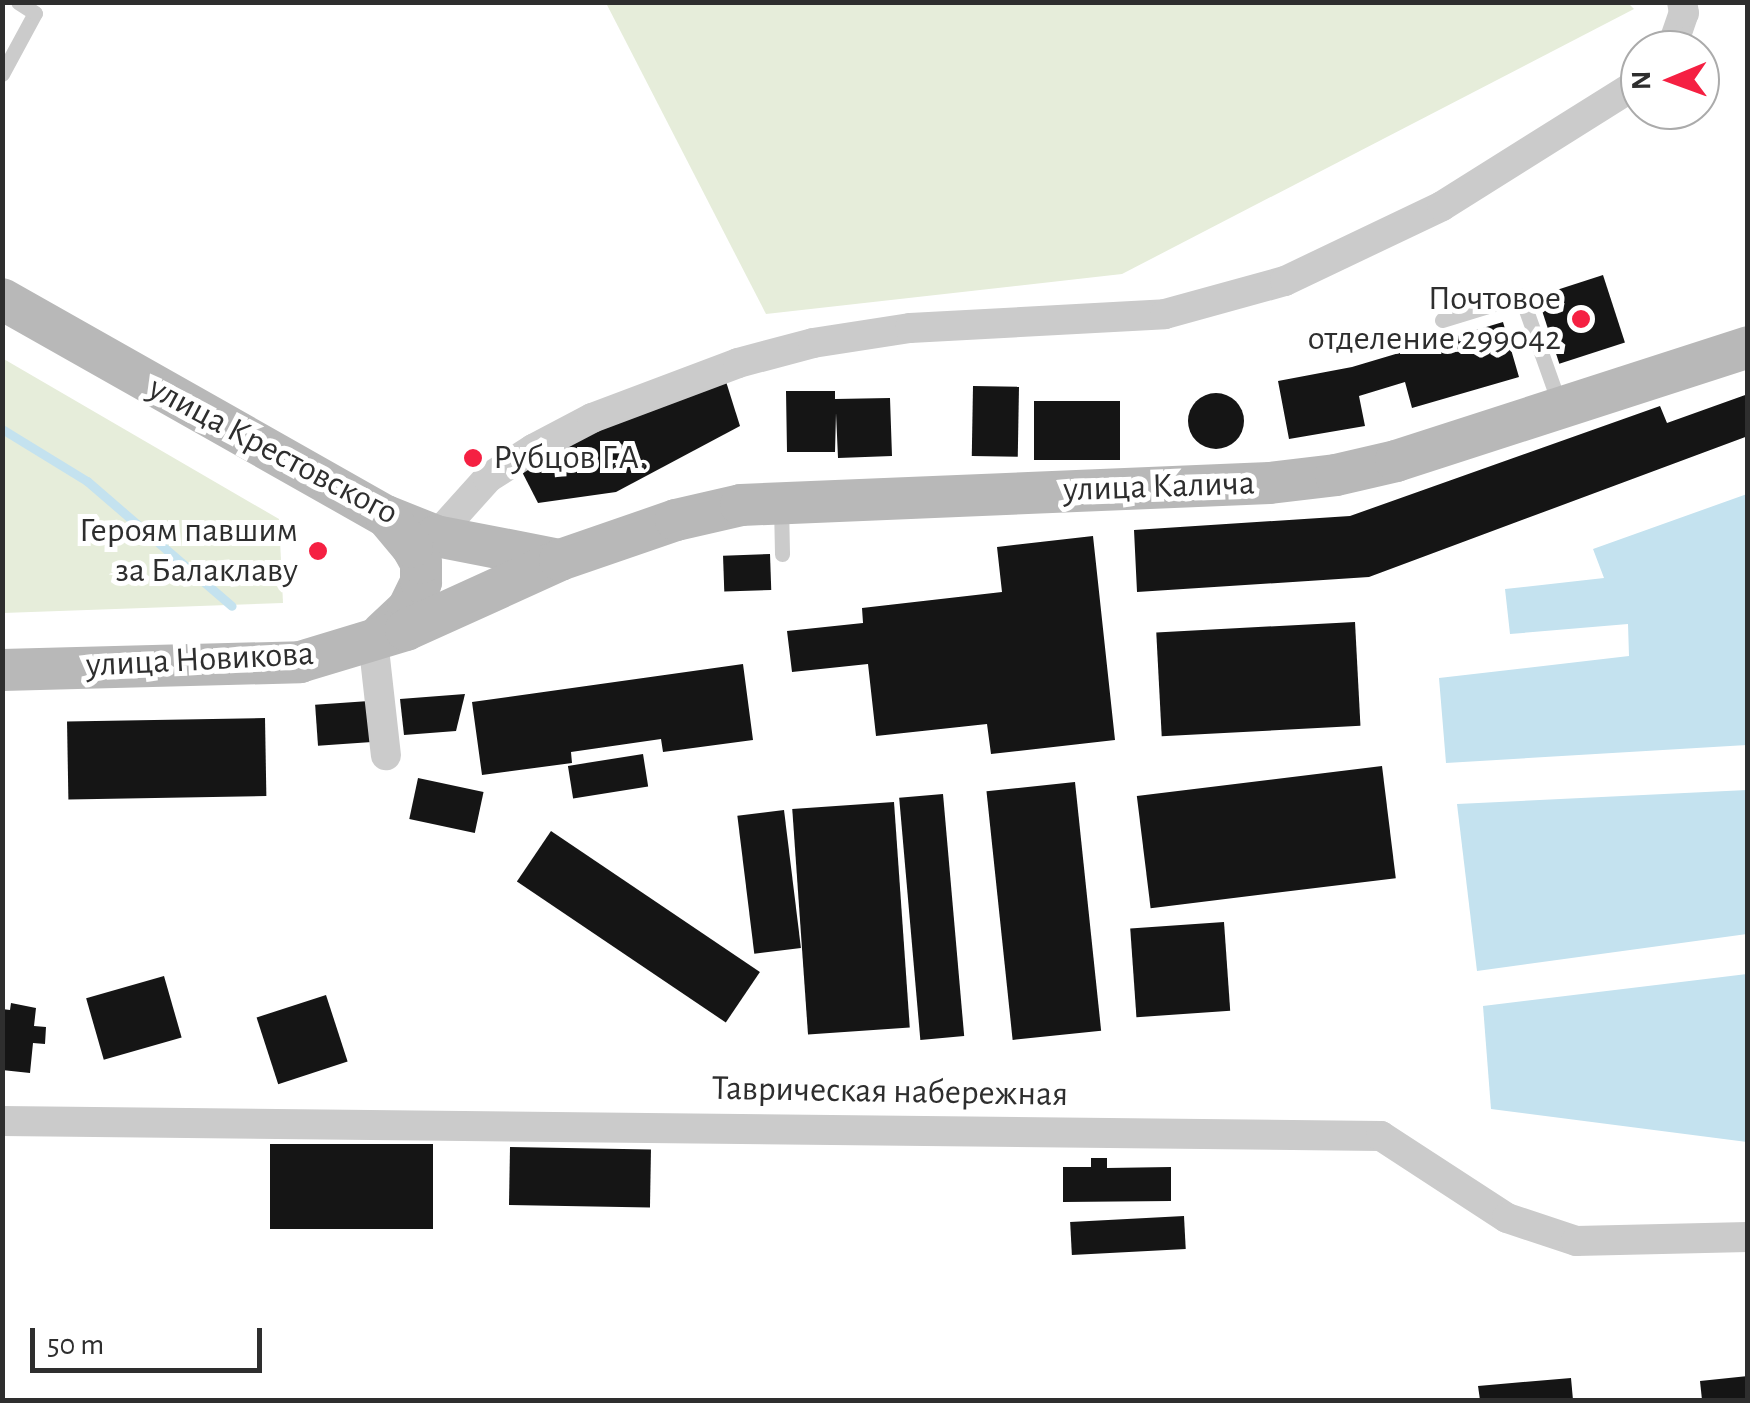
<!DOCTYPE html>
<html>
<head>
<meta charset="utf-8">
<style>
  body { margin:0 }
  #map { position:relative; width:1750px; height:1403px; overflow:hidden; background:#fff; font-family:"Alegreya Sans",sans-serif }
  div>[style] { position:absolute }
  .green>* { inset:0; background:#e6edda }
  .water>* { inset:0; background:#c4e2ef }
  .stream>* { height:9px; margin:-4.5px; padding:0 4.5px; transform-origin:4.5px; border-radius:4.5px; background:#c4e2ef }
  .building>* { inset:0; background:#151515; transform-origin:0 0 }
  .round { border-radius:50% }
  .service>* { height:15px; margin:-7.5px; padding:0 7.5px; transform-origin:7.5px; border-radius:7.5px; background:#cbcbcb }
  .minor>* { height:30px; margin:-15px; padding:0 15px; transform-origin:15px; border-radius:15px; background:#cbcbcb }
  .secondary>* { height:42px; margin:-21px; padding:0 21px; transform-origin:21px; border-radius:21px; background:#b8b8b8 }
  .dots>* { width:28px; height:28px; translate:-50% -50%; box-sizing:border-box; border:5px solid #fff; border-radius:50% }
  span { translate:-50% -50%; white-space:nowrap; text-align:center; line-height:1.15; -webkit-text-stroke:10px #fff; paint-order:stroke }
  .poi-label { font-size:35px; color:#2e2e2e }
  .right { translate:-100% -50%; text-align:right }
  .left { translate:0 -50%; text-align:left }
  .street-label { font-size:35px; color:#2e2e2e }
  .frame { position:absolute; inset:0; border:5px solid #2e2e2e; pointer-events:none }
  .north { position:absolute; left:1620px; top:30px; width:100px; height:100px; box-sizing:border-box; background:#fff; border:2px solid #ababab; border-radius:50%; rotate:269deg; font-size:28px; font-weight:700; line-height:40px; text-align:center; color:#2e2e2e }
  .north::after { content:''; display:block; margin:auto; width:35px; height:45px; background:#f52042; clip-path:polygon(50% 0,100% 100%,50% 72%,0 100%) }
  .scale { position:absolute; left:30px; top:1328px; width:232px; height:45px; box-sizing:border-box; border:5px solid #2e2e2e; border-top:0; padding-left:12px; font-size:30px; line-height:35px; white-space:nowrap; color:#2e2e2e; -webkit-text-stroke:8px #fff; paint-order:stroke }
</style>
</head>
<body>
<div id="map">
  <div class="green">
    <i style="clip-path:polygon(1628px 3px,1634px 9px,1122px 274px,766px 314px,606px 3px)"></i>
    <i style="clip-path:polygon(2px 358px,279px 519px,283px 603px,3px 613px)"></i>
  </div>
  <div class="water">
    <i style="clip-path:polygon(1747px 494px,1747px 745px,1446px 763px,1439px 678px,1629px 656px,1628px 624px,1510px 634px,1505px 589px,1604px 578px,1593px 549px)"></i>
    <i style="clip-path:polygon(1747px 790px,1747px 934px,1477px 971px,1457px 804px)"></i>
    <i style="clip-path:polygon(1747px 974px,1747px 1142px,1491px 1109px,1483px 1006px)"></i>
  </div>
  <div class="stream">
    <i style="left:2px;top:429px;width:100px;rotate:31.5deg"></i>
    <i style="left:87px;top:481px;width:191px;rotate:40.8deg"></i>
  </div>
  <div class="building">
    <i style="left:1603px;top:275px;width:71px;height:69px;rotate:72deg"></i>
    <i style="clip-path:polygon(1503px 322px,1519px 377px,1412px 408px,1405px 382px,1359px 396px,1365px 426px,1289px 439px,1278px 381px,1352px 367px)"></i>
    <i style="clip-path:polygon(723px 372px,740px 426px,616px 492px,538px 503px,518px 464px)"></i>
    <i style="left:973px;top:386px;width:46px;height:70px;rotate:1deg"></i>
    <i style="clip-path:polygon(786px 391px,835px 391px,835px 399px,890px 398px,892px 456px,838px 458px,836px 413px,835px 452px,787px 452px)"></i>
    <i class="round" style="left:1188px;top:393px;width:56px;height:56px"></i>
    <i style="clip-path:polygon(1748px 394px,1748px 436px,1369px 577px,1137px 592px,1134px 530px,1350px 516px,1660px 406px,1667px 423px)"></i>
    <i style="left:1034px;top:401px;width:86px;height:59px"></i>
    <i style="clip-path:polygon(1093px 536px,1115px 740px,991px 754px,987px 724px,876px 736px,868px 664px,792px 672px,787px 631px,863px 623px,862px 608px,1002px 592px,997px 547px)"></i>
    <i style="left:770px;top:554px;width:36px;height:47px;rotate:88deg"></i>
    <i style="left:1355px;top:622px;width:104px;height:199px;rotate:87deg"></i>
    <i style="clip-path:polygon(743px 664px,753px 740px,663px 752px,661px 739px,571px 752px,572px 763px,482px 775px,472px 702px)"></i>
    <i style="clip-path:polygon(465px 694px,456px 731px,404px 735px,400px 699px)"></i>
    <i style="left:369px;top:701px;width:41px;height:54px;rotate:86deg"></i>
    <i style="left:265px;top:718px;width:78px;height:198px;rotate:89deg"></i>
    <i style="left:643px;top:754px;width:33px;height:76px;rotate:81deg"></i>
    <i style="left:1382px;top:766px;width:113px;height:247px;rotate:83deg"></i>
    <i style="left:418px;top:778px;width:67px;height:42px;rotate:12deg"></i>
    <i style="left:1075px;top:782px;width:250px;height:89px;rotate:84deg"></i>
    <i style="left:943px;top:794px;width:243px;height:44px;rotate:85deg"></i>
    <i style="left:894px;top:802px;width:226px;height:102px;rotate:86deg"></i>
    <i style="left:784px;top:810px;width:139px;height:47px;rotate:83deg"></i>
    <i style="left:551px;top:831px;width:252px;height:61px;rotate:34deg"></i>
    <i style="left:1224px;top:922px;width:89px;height:94px;rotate:86deg"></i>
    <i style="left:164px;top:976px;width:64px;height:81px;rotate:74deg"></i>
    <i style="left:326px;top:995px;width:70px;height:73px;rotate:72deg"></i>
    <i style="clip-path:polygon(11px 1003px,36px 1008px,34px 1026px,46px 1027px,45px 1044px,33px 1043px,30px 1073px,2px 1070px,2px 1009px,10px 1010px)"></i>
    <i style="left:270px;top:1144px;width:163px;height:85px"></i>
    <i style="left:510px;top:1147px;width:141px;height:58px;rotate:1deg"></i>
    <i style="clip-path:polygon(1091px 1158px,1107px 1158px,1107px 1168px,1171px 1167px,1171px 1201px,1063px 1202px,1063px 1167px,1091px 1167px)"></i>
    <i style="left:1184px;top:1216px;width:33px;height:114px;rotate:87deg"></i>
    <i style="clip-path:polygon(1748px 1376px,1748px 1400px,1702px 1400px,1700px 1381px)"></i>
    <i style="clip-path:polygon(1571px 1378px,1573px 1400px,1480px 1400px,1478px 1386px)"></i>
  </div>
  <div class="service">
    <i style="left:2px;top:74px;width:69px;rotate:-61.6deg"></i>
    <i style="left:35px;top:13px;width:20px;rotate:-147deg"></i>
    <i style="left:1442px;top:320px;width:83px;rotate:-16.9deg"></i>
    <i style="left:1521px;top:296px;width:114px;rotate:70.4deg"></i>
    <i style="left:781px;top:505px;width:49px;rotate:88.8deg"></i>
  </div>
  <div class="minor">
    <i style="left:1671px;top:50px;width:39px;rotate:-71deg"></i>
    <i style="left:1684px;top:13px;width:11px;rotate:-100deg"></i>
    <i style="left:436px;top:536px;width:78px;rotate:-48.1deg"></i>
    <i style="left:488px;top:478px;width:54px;rotate:-32.8deg"></i>
    <i style="left:533px;top:449px;width:67px;rotate:-27.7deg"></i>
    <i style="left:592px;top:418px;width:156px;rotate:-20.6deg"></i>
    <i style="left:738px;top:363px;width:78px;rotate:-14.9deg"></i>
    <i style="left:813px;top:343px;width:98px;rotate:-8.8deg"></i>
    <i style="left:910px;top:328px;width:255px;rotate:-3.1deg"></i>
    <i style="left:1165px;top:314px;width:124px;rotate:-15.4deg"></i>
    <i style="left:1285px;top:281px;width:174px;rotate:-25.5deg"></i>
    <i style="left:1442px;top:206px;width:234px;rotate:-32.1deg"></i>
    <i style="left:373px;top:640px;width:116px;rotate:83.6deg"></i>
    <i style="left:2px;top:1121px;width:1379px;rotate:0.62deg"></i>
    <i style="left:1381px;top:1136px;width:150px;rotate:33.1deg"></i>
    <i style="left:1507px;top:1218px;width:73px;rotate:18.4deg"></i>
    <i style="left:1576px;top:1241px;width:172px;rotate:-1.3deg"></i>
  </div>
  <div class="secondary">
    <i style="left:2px;top:299px;width:441px;rotate:29.5deg"></i>
    <i style="left:386px;top:516px;width:54px;rotate:21.8deg"></i>
    <i style="left:436px;top:536px;width:126px;rotate:11deg"></i>
    <i style="left:382px;top:633px;width:35px;rotate:-43deg"></i>
    <i style="left:408px;top:609px;width:30px;rotate:-64deg"></i>
    <i style="left:421px;top:582px;width:19px;rotate:-90deg"></i>
    <i style="left:421px;top:563px;width:18px;rotate:-119deg"></i>
    <i style="left:412px;top:547px;width:40px;rotate:-130deg"></i>
    <i style="left:2px;top:670px;width:298px;rotate:-1.5deg"></i>
    <i style="left:300px;top:662px;width:111px;rotate:-16.8deg"></i>
    <i style="left:406px;top:630px;width:169px;rotate:-24.4deg"></i>
    <i style="left:560px;top:560px;width:123px;rotate:-19deg"></i>
    <i style="left:676px;top:520px;width:67px;rotate:-13deg"></i>
    <i style="left:741px;top:505px;width:529px;rotate:-2.38deg"></i>
    <i style="left:1270px;top:483px;width:66px;rotate:-6.9deg"></i>
    <i style="left:1336px;top:475px;width:62px;rotate:-13.1deg"></i>
    <i style="left:1396px;top:461px;width:370px;rotate:-17.9deg"></i>
  </div>
  <div class="dots">
    <i style="left:1581px;top:319px;background:#f52042"></i>
    <i style="left:473px;top:458px;background:#f52042"></i>
    <i style="left:318px;top:551px;background:#f52042"></i>
  </div>
  <div class="poi-label">
    <span class="right" style="left:1561px;top:319px">Почтовое<br>отделение 299042</span>
    <span class="left" style="left:493px;top:458px">Рубцов Г.А.</span>
    <span class="right" style="left:298px;top:551px">Героям павшим<br>за Балаклаву</span>
  </div>
  <div class="street-label">
    <span style="left:273px;top:451px;rotate:28deg">улица Крестовского</span>
    <span style="left:1159px;top:487px;rotate:-2deg">улица Калича</span>
    <span style="left:200px;top:660px;rotate:-3deg">улица Новикова</span>
    <span style="left:890px;top:1092px;rotate:1deg">Таврическая набережная</span>
  </div>
  <div class="frame"></div>
  <div class="north">N</div>
  <div class="scale">50 m</div>
</div>
</body>
</html>
